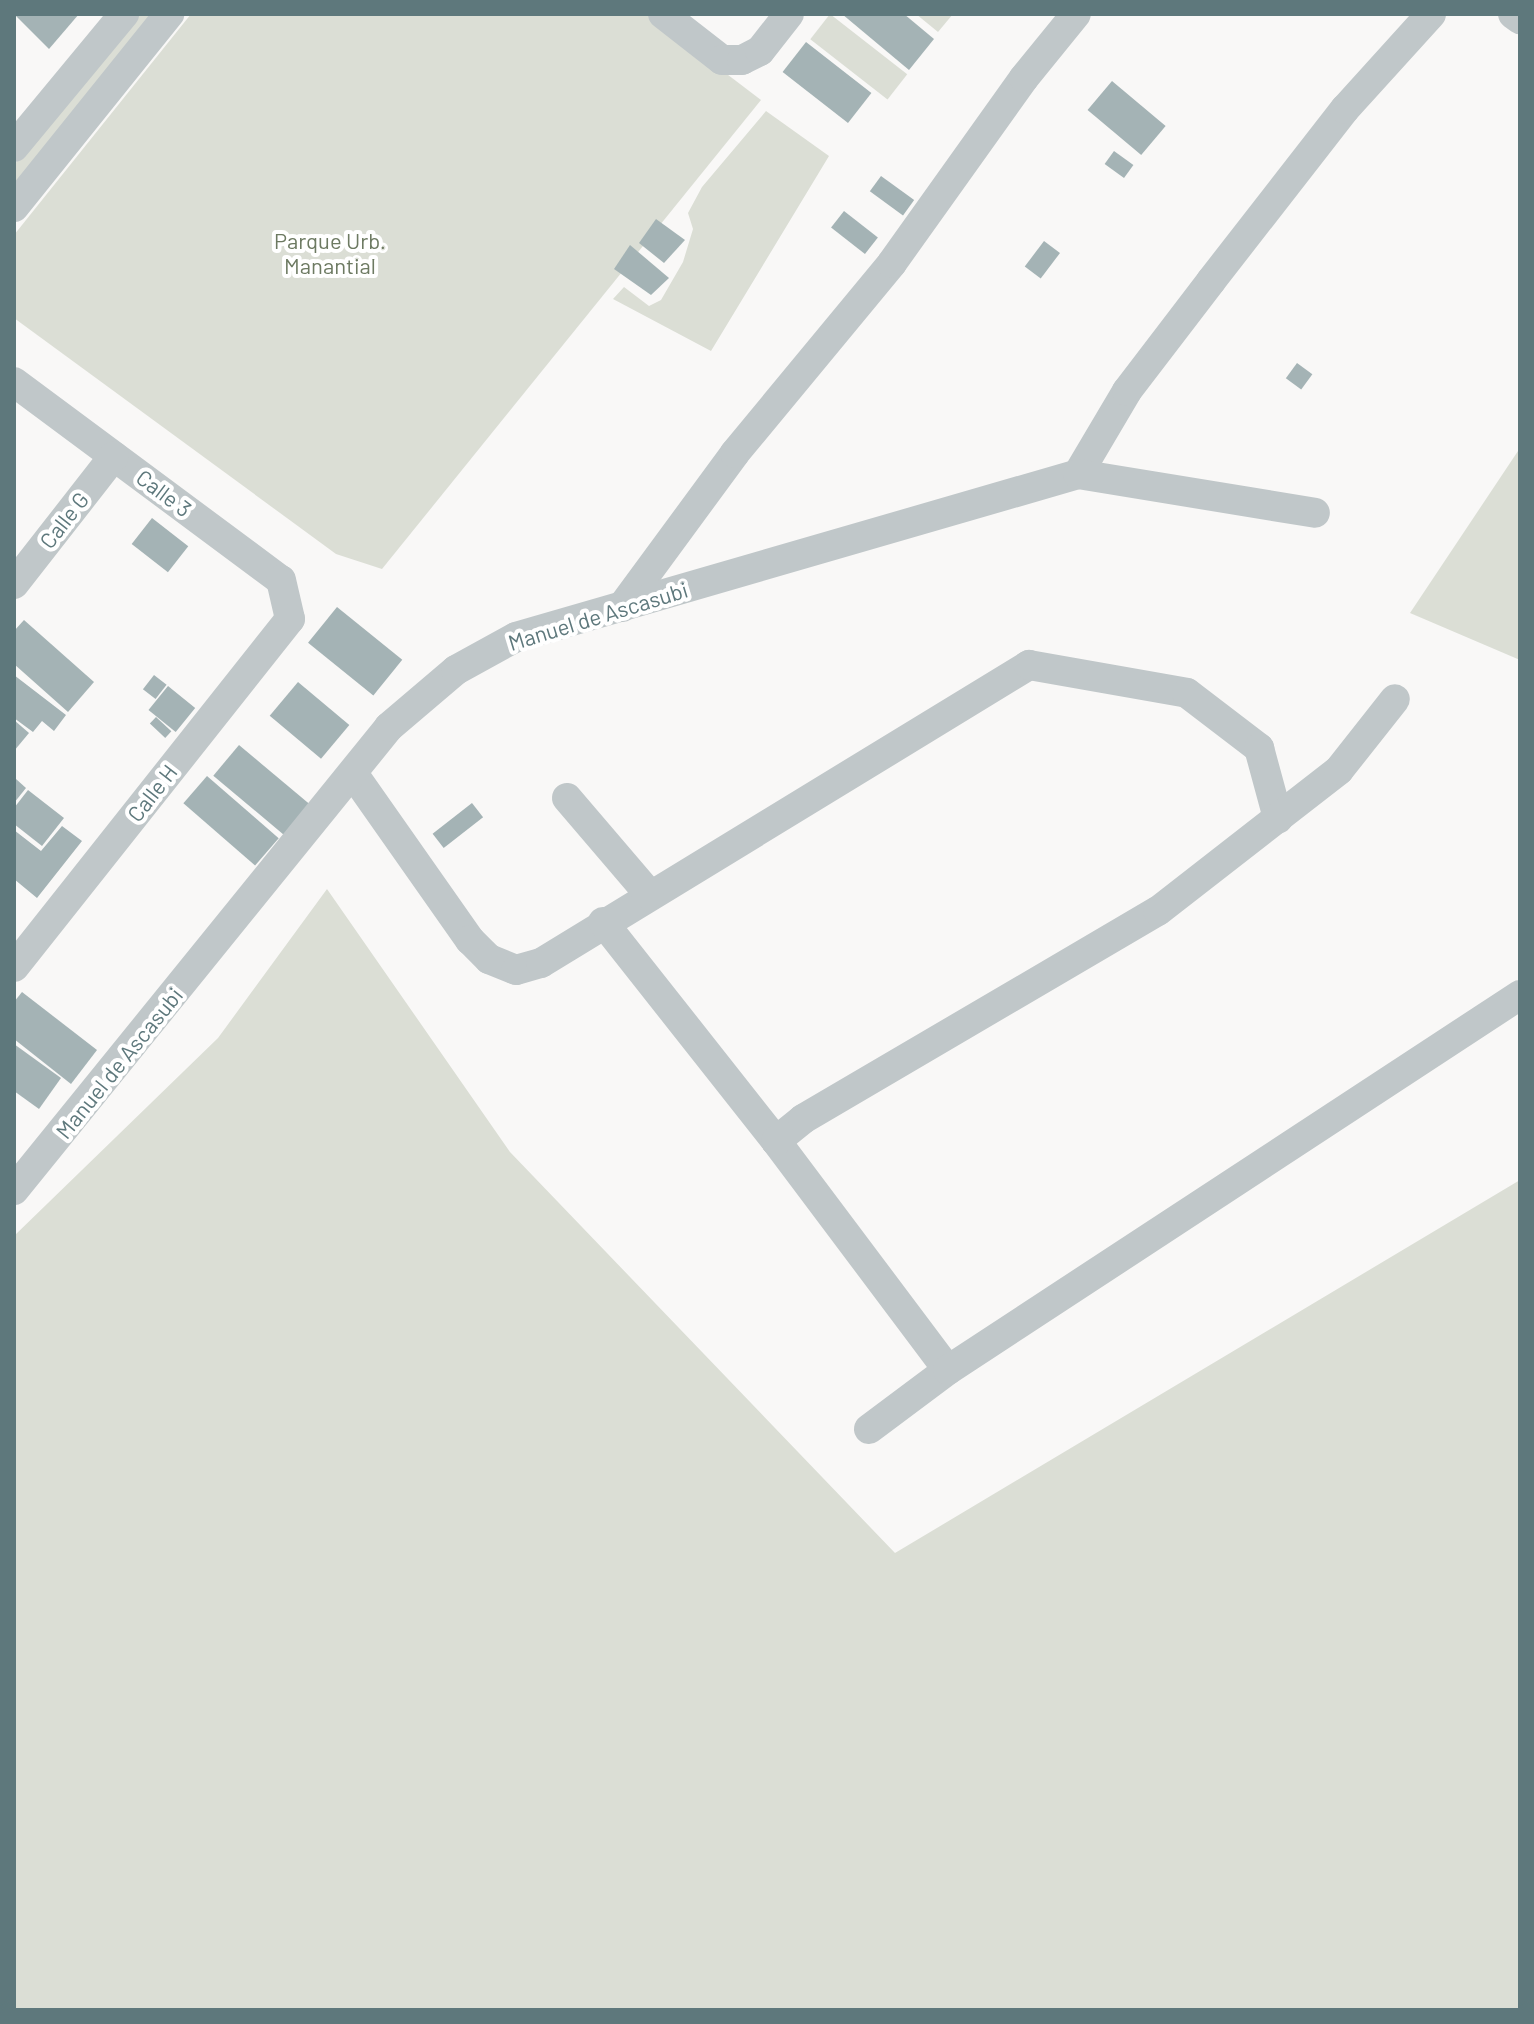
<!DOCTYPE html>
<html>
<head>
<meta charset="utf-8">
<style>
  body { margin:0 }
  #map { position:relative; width:1534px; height:2024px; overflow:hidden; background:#f9f8f7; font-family:Barlow,sans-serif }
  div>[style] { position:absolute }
  .green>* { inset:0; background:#dbded5; transform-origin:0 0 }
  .building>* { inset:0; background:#a4b3b5; transform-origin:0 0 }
  .minor>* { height:30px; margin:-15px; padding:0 15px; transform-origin:15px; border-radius:15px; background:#c0c7c9 }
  span { translate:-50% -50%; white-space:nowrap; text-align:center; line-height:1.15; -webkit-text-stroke:8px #fff; paint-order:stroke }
  .park-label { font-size:22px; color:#6d7a62 }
  .street-label { font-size:22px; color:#5e787c }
  .frame { position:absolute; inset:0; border:16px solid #5e787c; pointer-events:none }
</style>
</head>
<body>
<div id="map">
  <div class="green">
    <i style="clip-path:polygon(135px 14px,160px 14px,14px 196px,14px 165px)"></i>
    <i style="clip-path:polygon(191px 14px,648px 14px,761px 100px,382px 569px,336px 554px,14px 318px,14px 235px)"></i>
    <i style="left:830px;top:14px;width:98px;height:32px;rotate:38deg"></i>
    <i style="clip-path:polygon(916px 14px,953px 14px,938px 32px)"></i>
    <i style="clip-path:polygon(766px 111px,829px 156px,711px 351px,613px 299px,624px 287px,649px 306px,661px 300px,683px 262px,693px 229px,688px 213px,702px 187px)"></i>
    <i style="clip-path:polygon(1520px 448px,1520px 660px,1410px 613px)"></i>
    <i style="clip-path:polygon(327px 889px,510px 1152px,895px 1553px,1520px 1180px,1520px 2010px,14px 2010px,14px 1236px,218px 1038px)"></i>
  </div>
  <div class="building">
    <i style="clip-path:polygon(14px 14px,79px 14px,49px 49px)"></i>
    <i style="clip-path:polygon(842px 14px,904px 14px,934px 39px,909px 70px)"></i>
    <i style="left:806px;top:42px;width:83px;height:38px;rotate:38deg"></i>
    <i style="left:1112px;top:81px;width:70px;height:38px;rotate:40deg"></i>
    <i style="left:1114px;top:151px;width:24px;height:16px;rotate:36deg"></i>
    <i style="left:881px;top:176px;width:41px;height:19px;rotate:36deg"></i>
    <i style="left:844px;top:211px;width:43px;height:21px;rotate:38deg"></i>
    <i style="clip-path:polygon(656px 219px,685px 240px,664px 263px,639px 243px)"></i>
    <i style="left:1044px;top:241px;width:20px;height:32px;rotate:37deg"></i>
    <i style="clip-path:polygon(630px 245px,669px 278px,651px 295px,614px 269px)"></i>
    <i style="left:1297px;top:363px;width:19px;height:19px;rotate:36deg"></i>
    <i style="left:152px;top:518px;width:46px;height:33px;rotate:38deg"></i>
    <i style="left:337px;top:607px;width:84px;height:46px;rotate:39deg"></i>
    <i style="clip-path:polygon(24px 620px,94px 682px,68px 712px,14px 664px,14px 631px)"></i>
    <i style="clip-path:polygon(14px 675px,66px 715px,54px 731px,42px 721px,33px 732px,14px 718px)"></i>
    <i style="left:154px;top:675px;width:16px;height:18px;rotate:38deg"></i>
    <i style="left:298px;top:682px;width:67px;height:44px;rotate:40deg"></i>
    <i style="left:168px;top:686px;width:35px;height:31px;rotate:39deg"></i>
    <i style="left:156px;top:717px;width:21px;height:9px;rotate:43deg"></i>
    <i style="clip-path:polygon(14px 720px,29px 733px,14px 751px)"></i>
    <i style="left:239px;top:745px;width:97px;height:40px;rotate:40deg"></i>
    <i style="left:207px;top:776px;width:95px;height:36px;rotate:41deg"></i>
    <i style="clip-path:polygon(16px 779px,26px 788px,14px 803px,14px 781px)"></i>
    <i style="clip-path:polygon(28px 790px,64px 818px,42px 846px,14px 824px,14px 808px)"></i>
    <i style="left:472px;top:803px;width:18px;height:50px;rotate:52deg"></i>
    <i style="clip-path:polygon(62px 826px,82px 841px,37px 898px,14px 879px,14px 830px,41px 851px)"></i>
    <i style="clip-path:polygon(22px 992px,97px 1050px,71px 1084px,14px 1039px,14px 1002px)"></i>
    <i style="clip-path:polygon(14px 1044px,61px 1078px,39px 1109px,14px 1091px)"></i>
  </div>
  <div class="minor">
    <i style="left:663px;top:14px;width:75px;rotate:37.9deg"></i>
    <i style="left:722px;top:60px;width:20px"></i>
    <i style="left:742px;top:60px;width:20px;rotate:-27deg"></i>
    <i style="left:760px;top:51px;width:47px;rotate:-51.9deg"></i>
    <i style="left:1513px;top:14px;width:9px;rotate:36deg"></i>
    <i style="left:14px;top:147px;width:173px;rotate:-50.4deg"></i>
    <i style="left:14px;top:207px;width:248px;rotate:-51.2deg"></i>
    <i style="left:14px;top:382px;width:332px;rotate:36.6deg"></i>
    <i style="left:281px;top:580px;width:40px;rotate:77deg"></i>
    <i style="left:290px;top:619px;width:444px;rotate:128.4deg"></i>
    <i style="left:1078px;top:474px;width:96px;rotate:-59.4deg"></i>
    <i style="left:1127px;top:391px;width:138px;rotate:-52.6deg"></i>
    <i style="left:1211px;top:281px;width:218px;rotate:-52.1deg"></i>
    <i style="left:1345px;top:109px;width:128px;rotate:-47.8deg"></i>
    <i style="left:14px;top:584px;width:162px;rotate:-52deg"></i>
    <i style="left:622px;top:607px;width:191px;rotate:-53.7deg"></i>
    <i style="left:735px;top:453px;width:246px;rotate:-50.4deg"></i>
    <i style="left:892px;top:263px;width:227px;rotate:-54.5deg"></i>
    <i style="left:1024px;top:78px;width:82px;rotate:-50.9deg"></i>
    <i style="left:354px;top:775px;width:202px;rotate:54.9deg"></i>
    <i style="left:470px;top:940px;width:27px;rotate:45deg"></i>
    <i style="left:489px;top:959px;width:29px;rotate:22deg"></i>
    <i style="left:516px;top:970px;width:26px;rotate:-16deg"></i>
    <i style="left:541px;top:963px;width:572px;rotate:-31.41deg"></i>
    <i style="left:1029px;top:665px;width:160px;rotate:10deg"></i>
    <i style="left:1187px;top:693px;width:91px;rotate:37.4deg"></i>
    <i style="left:1259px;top:748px;width:73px;rotate:74.8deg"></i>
    <i style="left:567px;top:798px;width:126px;rotate:49.5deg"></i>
    <i style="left:603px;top:922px;width:279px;rotate:51.7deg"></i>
    <i style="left:776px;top:1141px;width:286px;rotate:53.1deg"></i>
    <i style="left:776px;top:1141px;width:35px;rotate:-39deg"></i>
    <i style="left:803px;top:1119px;width:411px;rotate:-30.4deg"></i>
    <i style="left:1158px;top:911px;width:229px;rotate:-37.9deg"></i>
    <i style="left:1339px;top:770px;width:90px;rotate:-51.7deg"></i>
    <i style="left:14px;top:1190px;width:596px;rotate:-50.99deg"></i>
    <i style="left:389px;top:727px;width:88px;rotate:-40.4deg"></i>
    <i style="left:456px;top:670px;width:68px;rotate:-28.8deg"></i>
    <i style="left:516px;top:637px;width:585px;rotate:-16.17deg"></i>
    <i style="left:1078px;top:474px;width:240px;rotate:9.3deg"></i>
    <i style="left:869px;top:1429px;width:99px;rotate:-36.8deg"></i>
    <i style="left:948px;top:1370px;width:684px;rotate:-33.25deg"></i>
  </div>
  <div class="park-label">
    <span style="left:330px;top:253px">Parque Urb.<br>Manantial</span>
  </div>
  <div class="street-label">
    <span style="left:164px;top:493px;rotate:37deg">Calle 3</span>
    <span style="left:64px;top:520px;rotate:-52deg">Calle G</span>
    <span style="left:598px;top:616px;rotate:-17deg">Manuel de Ascasubi</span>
    <span style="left:152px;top:793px;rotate:-52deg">Calle H</span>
    <span style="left:119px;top:1063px;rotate:-51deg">Manuel de Ascasubi</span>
  </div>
  <div class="frame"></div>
</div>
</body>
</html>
